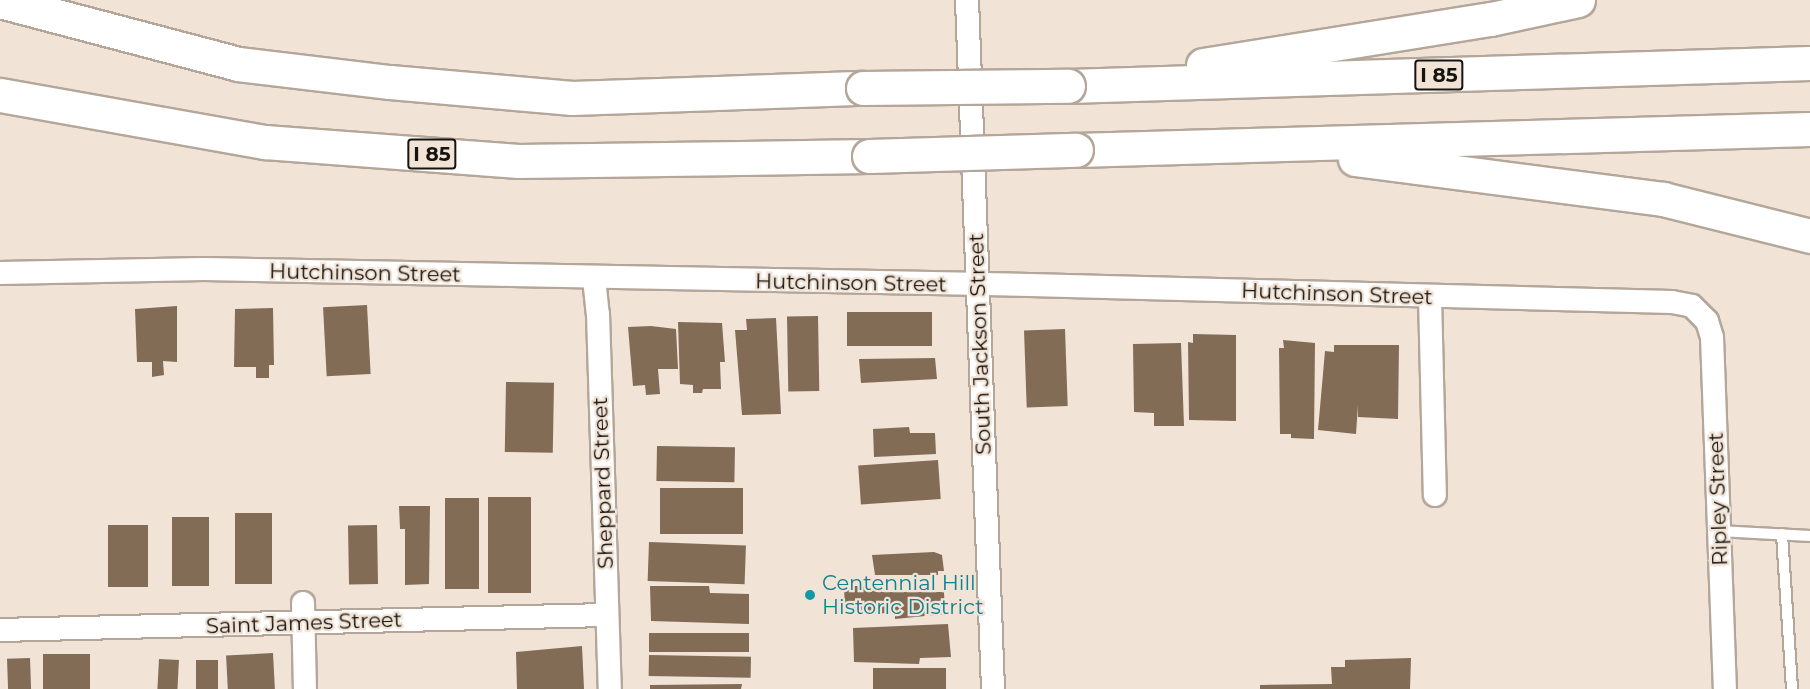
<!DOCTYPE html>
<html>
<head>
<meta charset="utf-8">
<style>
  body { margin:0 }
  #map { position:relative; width:1810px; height:689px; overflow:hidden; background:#f1e3d6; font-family:Montserrat,sans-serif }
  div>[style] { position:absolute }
  .building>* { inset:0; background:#826c56; transform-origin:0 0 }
  .roads { filter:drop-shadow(2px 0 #b4a79a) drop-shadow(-2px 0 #b4a79a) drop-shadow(0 2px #b4a79a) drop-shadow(0 -2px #b4a79a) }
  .service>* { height:10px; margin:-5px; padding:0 5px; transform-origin:5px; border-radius:5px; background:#fff }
  .minor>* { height:22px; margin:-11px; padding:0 11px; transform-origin:11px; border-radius:11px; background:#fff }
  .motorway>* { height:33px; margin:-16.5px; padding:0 16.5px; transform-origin:16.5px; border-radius:16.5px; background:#fff }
  .bridges { filter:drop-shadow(2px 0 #b4a79a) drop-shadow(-2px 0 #b4a79a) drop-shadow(0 2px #b4a79a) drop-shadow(0 -2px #b4a79a) }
  .motorway-bridge>* { height:33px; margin:-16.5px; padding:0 16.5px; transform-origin:16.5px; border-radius:16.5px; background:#fff }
  .dots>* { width:16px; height:16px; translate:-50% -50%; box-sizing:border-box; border:3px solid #f1e3d6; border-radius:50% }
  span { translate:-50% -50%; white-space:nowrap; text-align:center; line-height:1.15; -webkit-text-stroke:4.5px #f1e3d6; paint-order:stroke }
  .shield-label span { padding:2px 4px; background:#f1e3d6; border:2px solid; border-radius:4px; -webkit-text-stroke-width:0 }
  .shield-label { font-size:20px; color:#17130e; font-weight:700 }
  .street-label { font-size:21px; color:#17130e }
  .culture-label { font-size:21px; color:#0d838f }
  .left { translate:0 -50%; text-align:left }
</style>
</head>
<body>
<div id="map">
  <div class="building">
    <i style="left:367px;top:305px;width:69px;height:44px;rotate:87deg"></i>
    <i style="clip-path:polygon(177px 306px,177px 362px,163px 361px,164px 375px,152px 377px,152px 362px,137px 362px,135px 309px)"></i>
    <i style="clip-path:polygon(273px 308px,274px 365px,269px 365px,269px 378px,256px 378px,256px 367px,234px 367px,235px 309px)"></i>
    <i style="left:932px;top:312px;width:34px;height:85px;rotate:90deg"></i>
    <i style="left:818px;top:316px;width:75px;height:31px;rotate:89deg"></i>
    <i style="clip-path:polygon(776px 318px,781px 414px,742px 415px,735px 330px,747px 330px,746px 319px)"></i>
    <i style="clip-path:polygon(678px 322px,722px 323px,725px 362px,720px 362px,721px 389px,703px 389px,702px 393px,693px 393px,693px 385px,680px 384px)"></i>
    <i style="clip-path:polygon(651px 326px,676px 329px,678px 369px,658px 369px,660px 394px,646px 395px,645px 385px,633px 386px,628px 327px)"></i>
    <i style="left:1065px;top:329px;width:77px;height:41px;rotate:88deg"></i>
    <i style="clip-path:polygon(1193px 334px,1236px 335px,1236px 421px,1189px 420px,1188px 342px,1193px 343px)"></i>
    <i style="clip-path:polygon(1283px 340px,1315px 343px,1314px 439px,1291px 438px,1291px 434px,1280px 434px,1279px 348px,1284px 348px)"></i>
    <i style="clip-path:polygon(1181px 343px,1184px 426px,1154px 426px,1154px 413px,1134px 412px,1133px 344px)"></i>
    <i style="clip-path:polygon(1334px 345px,1399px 345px,1398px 419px,1358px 417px,1358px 405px,1356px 434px,1318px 430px,1325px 351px,1334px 352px)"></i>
    <i style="clip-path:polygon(935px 358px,937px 379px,861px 383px,859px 359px)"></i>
    <i style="left:506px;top:382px;width:48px;height:70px;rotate:1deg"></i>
    <i style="clip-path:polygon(909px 427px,910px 433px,935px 433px,936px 454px,874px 457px,873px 429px)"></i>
    <i style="left:657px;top:446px;width:78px;height:35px;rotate:1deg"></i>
    <i style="left:938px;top:460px;width:39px;height:80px;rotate:86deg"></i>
    <i style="left:660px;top:488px;width:83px;height:46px"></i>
    <i style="left:488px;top:497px;width:43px;height:96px"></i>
    <i style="left:445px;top:498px;width:34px;height:91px"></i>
    <i style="clip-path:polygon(399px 506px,430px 506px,429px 584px,405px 585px,405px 529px,400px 529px)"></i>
    <i style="left:272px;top:513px;width:71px;height:37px;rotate:90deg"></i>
    <i style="left:172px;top:517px;width:37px;height:69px"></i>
    <i style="left:108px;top:525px;width:40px;height:62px"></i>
    <i style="left:377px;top:525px;width:59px;height:29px;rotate:89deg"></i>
    <i style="left:649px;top:542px;width:97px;height:39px;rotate:2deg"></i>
    <i style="clip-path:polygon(934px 552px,942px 555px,944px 571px,938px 571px,938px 575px,875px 575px,872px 555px)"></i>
    <i style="clip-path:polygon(650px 586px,709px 586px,710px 593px,749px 594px,749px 624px,651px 621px)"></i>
    <i style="clip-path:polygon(844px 586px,882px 586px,882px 592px,944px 592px,945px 614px,895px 619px,895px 613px,845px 614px)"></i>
    <i style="clip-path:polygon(948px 624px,951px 657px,920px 658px,919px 664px,854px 662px,853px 628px)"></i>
    <i style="left:649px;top:633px;width:100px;height:19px"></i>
    <i style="clip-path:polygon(582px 646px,584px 689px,517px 689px,516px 652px)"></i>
    <i style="left:273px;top:653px;width:36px;height:47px;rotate:87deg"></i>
    <i style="left:43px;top:654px;width:47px;height:35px"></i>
    <i style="left:649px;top:655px;width:102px;height:21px;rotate:1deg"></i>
    <i style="left:30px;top:658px;width:31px;height:23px;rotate:88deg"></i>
    <i style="clip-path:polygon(1411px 658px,1410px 689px,1260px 689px,1260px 685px,1332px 684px,1331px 667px,1345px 667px,1345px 660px)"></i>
    <i style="left:159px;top:659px;width:20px;height:30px;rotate:3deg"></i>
    <i style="left:196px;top:660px;width:22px;height:29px"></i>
    <i style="left:873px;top:668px;width:73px;height:21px"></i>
    <i style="clip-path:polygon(742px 684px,741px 689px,650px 689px,650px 685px)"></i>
  </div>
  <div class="roads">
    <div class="service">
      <i style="left:1719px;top:531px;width:91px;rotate:3.1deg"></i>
      <i style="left:1782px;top:534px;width:155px;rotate:86.3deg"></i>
    </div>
    <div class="minor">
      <i style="left:967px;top:0;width:689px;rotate:87.84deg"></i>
      <i style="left:0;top:273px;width:204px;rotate:-1.1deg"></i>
      <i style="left:204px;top:269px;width:826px;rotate:1.11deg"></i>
      <i style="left:1030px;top:285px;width:642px;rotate:1.52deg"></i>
      <i style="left:1672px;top:302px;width:20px;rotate:11deg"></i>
      <i style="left:1692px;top:306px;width:21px;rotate:45deg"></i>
      <i style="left:1707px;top:321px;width:17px;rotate:73deg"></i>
      <i style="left:1712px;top:337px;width:352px;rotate:87.9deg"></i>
      <i style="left:594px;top:278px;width:36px;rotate:84deg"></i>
      <i style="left:598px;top:314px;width:375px;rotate:88.2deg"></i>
      <i style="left:1430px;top:297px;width:198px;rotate:88.6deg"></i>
      <i style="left:303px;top:603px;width:86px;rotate:88.7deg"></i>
      <i style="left:0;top:630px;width:607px;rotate:-1.42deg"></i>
    </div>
    <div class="motorway">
      <i style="left:0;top:1px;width:246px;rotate:14.8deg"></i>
      <i style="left:238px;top:64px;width:153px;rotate:6.8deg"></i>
      <i style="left:390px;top:82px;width:183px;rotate:5deg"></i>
      <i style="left:572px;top:98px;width:291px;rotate:-2deg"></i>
      <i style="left:1203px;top:65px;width:292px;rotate:-9.1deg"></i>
      <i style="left:1491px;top:19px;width:89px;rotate:-12.3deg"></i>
      <i style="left:1068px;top:86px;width:742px;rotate:-1.78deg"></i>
      <i style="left:0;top:95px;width:269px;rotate:10.1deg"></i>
      <i style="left:265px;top:142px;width:254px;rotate:4.3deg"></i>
      <i style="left:518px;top:161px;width:351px;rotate:-0.8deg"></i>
      <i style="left:1076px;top:150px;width:734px;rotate:-1.64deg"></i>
      <i style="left:1355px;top:159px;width:311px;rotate:7.4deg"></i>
      <i style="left:1663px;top:199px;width:152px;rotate:14.1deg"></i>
    </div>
  </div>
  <div class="bridges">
    <div class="motorway-bridge">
      <i style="left:863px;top:88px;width:205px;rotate:-0.6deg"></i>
      <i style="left:869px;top:156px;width:207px;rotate:-1.7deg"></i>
    </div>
  </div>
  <div class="dots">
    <i style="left:810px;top:595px;background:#0f9aa8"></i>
  </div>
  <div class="shield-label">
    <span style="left:1439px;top:75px">I 85</span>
    <span style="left:432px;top:154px">I 85</span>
  </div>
  <div class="street-label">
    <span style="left:365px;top:273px;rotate:1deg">Hutchinson Street</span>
    <span style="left:851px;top:283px;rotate:1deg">Hutchinson Street</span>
    <span style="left:1337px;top:294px;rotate:2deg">Hutchinson Street</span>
    <span style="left:980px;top:344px;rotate:-92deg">South Jackson Street</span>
    <span style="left:603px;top:483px;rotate:-92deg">Sheppard Street</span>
    <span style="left:1718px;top:499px;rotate:-92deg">Ripley Street</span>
    <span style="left:304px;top:623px;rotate:-2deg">Saint James Street</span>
  </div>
  <div class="culture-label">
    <span class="left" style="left:822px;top:595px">Centennial Hill<br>Historic District</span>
  </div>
</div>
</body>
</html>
